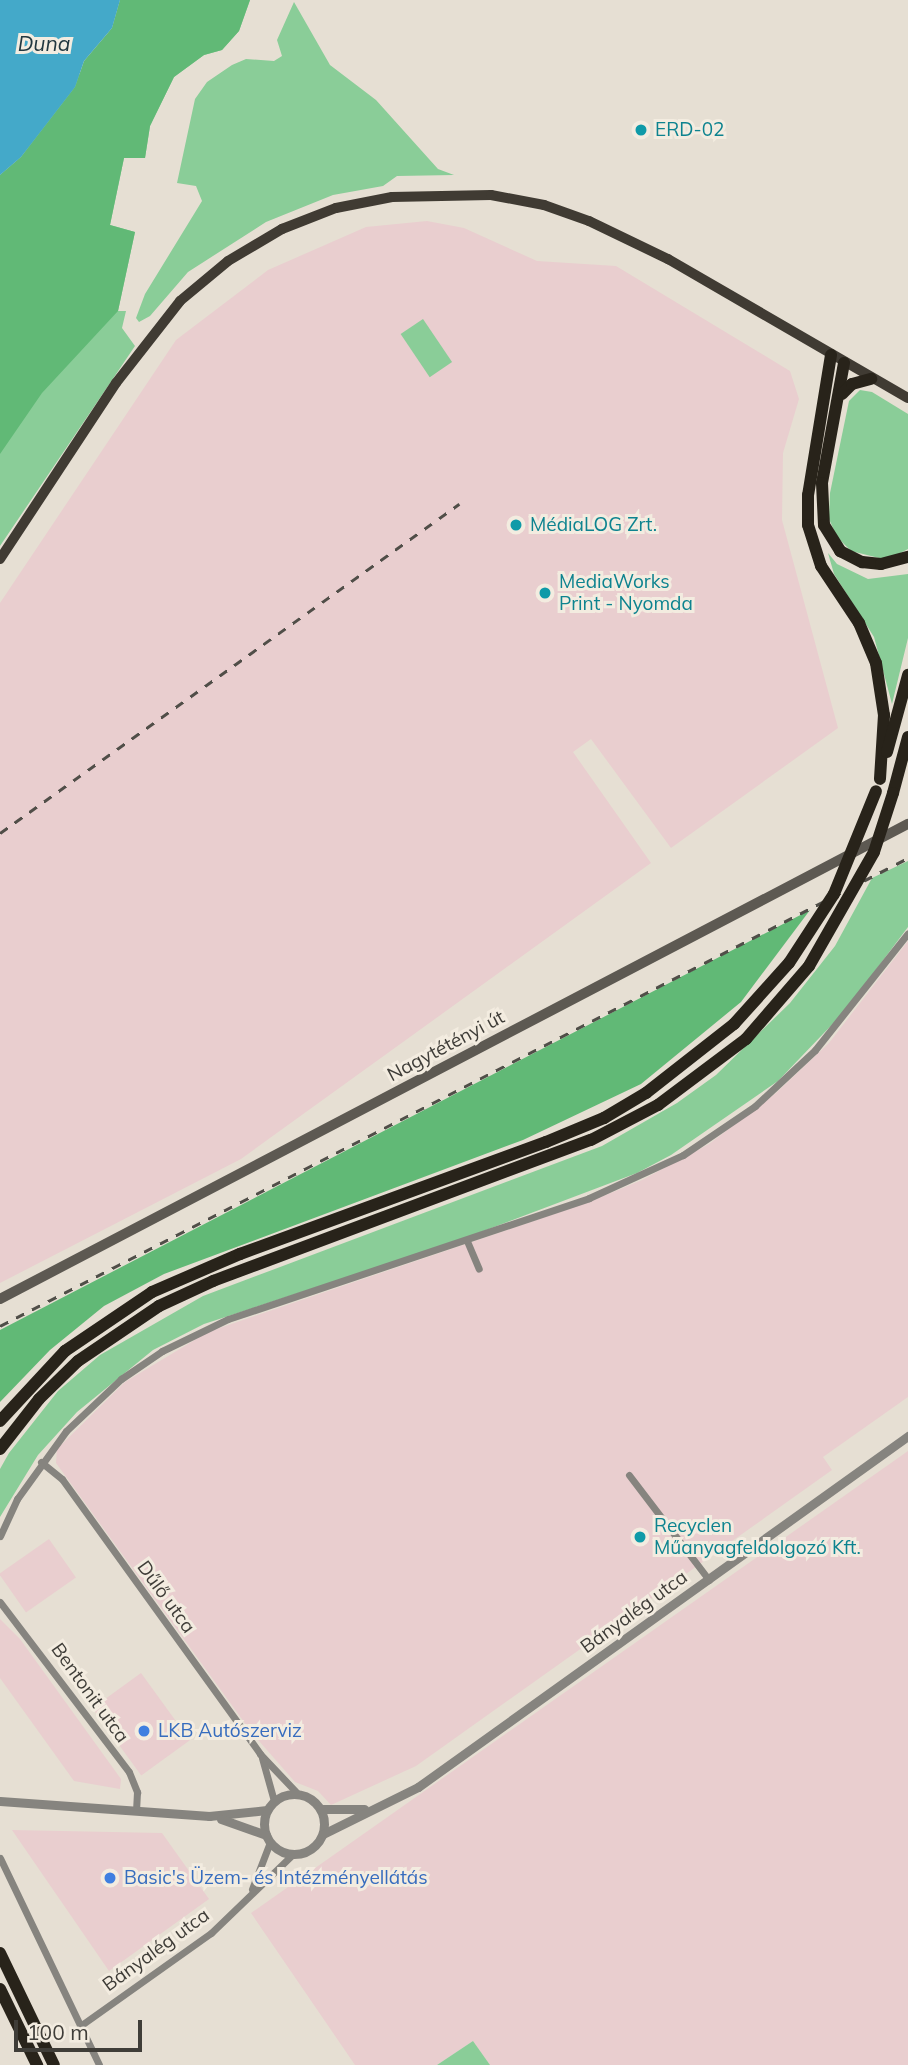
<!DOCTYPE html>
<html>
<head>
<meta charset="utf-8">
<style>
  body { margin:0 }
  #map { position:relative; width:908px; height:2065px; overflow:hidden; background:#e6dfd3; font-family:Mulish,sans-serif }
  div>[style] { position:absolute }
  .industrial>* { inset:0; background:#e9cecf; transform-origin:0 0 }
  .green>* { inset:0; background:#8acd98; transform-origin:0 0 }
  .forest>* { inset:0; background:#61b976 }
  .water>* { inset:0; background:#44a9c9 }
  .minor>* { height:7px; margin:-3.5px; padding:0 3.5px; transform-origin:3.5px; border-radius:3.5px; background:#86847f }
  .tertiary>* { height:9px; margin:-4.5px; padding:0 4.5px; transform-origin:4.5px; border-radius:4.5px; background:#86847f }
  .tertiary>.ring { margin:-4.5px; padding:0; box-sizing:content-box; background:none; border:9px solid #86847f; border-radius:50% }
  .secondary>* { height:10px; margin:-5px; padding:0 5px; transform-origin:5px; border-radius:5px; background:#5d5952 }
  .primary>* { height:10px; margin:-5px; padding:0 5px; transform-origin:5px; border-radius:5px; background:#403b33 }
  .motorway>* { height:12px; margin:-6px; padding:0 6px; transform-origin:6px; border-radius:6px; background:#28231a }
  .rail>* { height:2.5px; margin-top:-1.25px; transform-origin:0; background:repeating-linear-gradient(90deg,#504e48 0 9px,transparent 0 18px) }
  .motorway-bridge>* { height:12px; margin:-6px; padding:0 6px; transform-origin:6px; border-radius:6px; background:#28231a }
  .dots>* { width:19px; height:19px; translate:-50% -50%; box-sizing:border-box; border:4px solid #f3ece0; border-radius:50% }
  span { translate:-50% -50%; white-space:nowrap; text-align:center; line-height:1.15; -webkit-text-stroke:6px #f3ece0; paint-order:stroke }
  .culture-label { font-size:19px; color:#0d838f }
  .left { translate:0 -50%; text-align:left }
  .street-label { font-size:19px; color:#3f3d38 }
  .shop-label { font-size:19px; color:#366cbe }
  .water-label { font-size:21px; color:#223840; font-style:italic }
  .scale { position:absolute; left:14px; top:2020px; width:128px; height:32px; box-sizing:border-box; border:4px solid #3f3d38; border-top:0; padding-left:9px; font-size:21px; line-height:24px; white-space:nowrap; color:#3f3d38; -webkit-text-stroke:5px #f3ece0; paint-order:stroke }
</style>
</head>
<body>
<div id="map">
  <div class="industrial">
    <i style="clip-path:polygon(427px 221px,464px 228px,537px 261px,616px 266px,790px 371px,799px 399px,783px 453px,782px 520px,838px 728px,671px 848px,591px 739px,573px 752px,651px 863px,241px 1159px,0 1283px,0 603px,176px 340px,268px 270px,366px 227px)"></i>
    <i style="clip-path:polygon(908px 941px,908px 1397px,823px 1457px,832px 1470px,416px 1766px,331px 1805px,318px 1791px,295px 1782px,252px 1733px,56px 1463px,57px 1449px,125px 1382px,208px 1332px,589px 1202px,642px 1180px,709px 1144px,776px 1093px,829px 1043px)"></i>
    <i style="clip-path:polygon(908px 1451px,908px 2065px,490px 2065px,473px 2041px,437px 2065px,355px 2065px,251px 1913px)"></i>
    <i style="left:49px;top:1539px;width:47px;height:61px;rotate:55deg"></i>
    <i style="clip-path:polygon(0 1619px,20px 1639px,121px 1779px,120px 1789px,74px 1781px,0 1678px)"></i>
    <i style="left:141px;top:1673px;width:83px;height:60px;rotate:54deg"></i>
    <i style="clip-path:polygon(12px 1830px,162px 1833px,209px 1899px,109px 1971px)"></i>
  </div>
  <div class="green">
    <i style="clip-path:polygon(120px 0,250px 0,239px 31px,222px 50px,204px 55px,174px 77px,150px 126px,145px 158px,124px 158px,110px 225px,135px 232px,118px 311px,126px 311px,122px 328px,135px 346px,0 546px,0 175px,21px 157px,112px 28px)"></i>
    <i style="clip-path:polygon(294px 2px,330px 65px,376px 100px,438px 169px,454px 175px,397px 176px,383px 186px,333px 195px,266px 222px,188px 272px,150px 316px,139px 322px,136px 318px,145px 294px,202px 201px,196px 186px,177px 183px,195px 99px,207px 82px,232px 65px,246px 59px,274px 61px,282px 56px,277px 40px)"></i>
    <i style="left:423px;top:319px;width:52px;height:27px;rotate:56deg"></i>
    <i style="clip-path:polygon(860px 390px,872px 392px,908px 414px,908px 549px,887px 560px,851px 551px,837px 537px,829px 519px,830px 493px,849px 401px)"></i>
    <i style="clip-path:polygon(828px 553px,837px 564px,868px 579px,908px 574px,908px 638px,892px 704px,874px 637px,834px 574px)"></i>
    <i style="clip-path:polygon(908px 861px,908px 927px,845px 1011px,778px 1081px,671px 1155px,637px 1173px,454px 1242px,204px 1324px,153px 1350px,77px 1412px,38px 1455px,0 1517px,0 1469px,9px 1453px,58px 1391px,100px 1355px,203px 1296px,602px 1146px,677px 1103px,716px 1075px,790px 1003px,835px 946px,872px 878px)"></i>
    <i style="clip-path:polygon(473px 2041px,490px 2065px,437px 2065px)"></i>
  </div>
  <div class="forest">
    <i style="clip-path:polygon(120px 0,250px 0,239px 31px,222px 50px,204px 55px,174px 77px,150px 126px,145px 158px,124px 158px,110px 225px,135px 232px,118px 311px,42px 393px,0 454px,0 175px,21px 157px,75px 87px,84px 61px,112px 28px)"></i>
    <i style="clip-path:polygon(810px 910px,741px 1002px,641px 1084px,523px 1140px,164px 1274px,104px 1306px,50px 1350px,0 1402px,0 1330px)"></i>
  </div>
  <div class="water">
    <i style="clip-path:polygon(0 0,120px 0,112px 28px,84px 61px,75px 87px,21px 157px,0 175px)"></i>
  </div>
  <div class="minor">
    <i style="left:467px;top:1241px;width:30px;rotate:67deg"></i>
    <i style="left:41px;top:1462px;width:27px;rotate:39deg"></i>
    <i style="left:62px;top:1479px;width:339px;rotate:54.2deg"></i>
    <i style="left:260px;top:1754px;width:55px;rotate:46.5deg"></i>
    <i style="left:629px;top:1475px;width:132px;rotate:52.7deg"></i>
    <i style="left:0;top:1536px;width:41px;rotate:-65.3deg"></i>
    <i style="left:17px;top:1499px;width:84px;rotate:-54.2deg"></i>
    <i style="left:66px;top:1431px;width:76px;rotate:-43.4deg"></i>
    <i style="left:121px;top:1379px;width:50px;rotate:-34.3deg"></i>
    <i style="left:162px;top:1351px;width:73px;rotate:-25.9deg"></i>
    <i style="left:228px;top:1319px;width:381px;rotate:-18.5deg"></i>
    <i style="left:589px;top:1198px;width:103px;rotate:-24.6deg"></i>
    <i style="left:683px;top:1155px;width:87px;rotate:-34.2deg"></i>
    <i style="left:755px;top:1106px;width:82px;rotate:-43deg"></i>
    <i style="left:815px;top:1050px;width:149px;rotate:-51.5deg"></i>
    <i style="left:0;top:1602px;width:213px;rotate:52.8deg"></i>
    <i style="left:129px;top:1772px;width:22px;rotate:68deg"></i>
    <i style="left:137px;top:1792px;width:18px;rotate:93deg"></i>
    <i style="left:262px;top:1758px;width:45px;rotate:74.4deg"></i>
    <i style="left:0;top:1858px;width:229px;rotate:64.4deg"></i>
    <i style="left:252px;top:1889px;width:50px;rotate:-69deg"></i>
    <i style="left:80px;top:2026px;width:161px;rotate:-35.4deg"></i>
    <i style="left:211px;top:1933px;width:112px;rotate:-43.9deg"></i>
  </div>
  <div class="tertiary">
    <i class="ring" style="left:264px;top:1794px;width:51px;height:51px"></i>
    <i style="left:0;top:1801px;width:210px;rotate:4.1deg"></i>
    <i style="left:209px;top:1816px;width:58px;rotate:-5.9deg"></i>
    <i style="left:321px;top:1809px;width:43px"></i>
    <i style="left:221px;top:1819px;width:48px;rotate:19.6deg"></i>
    <i style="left:323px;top:1834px;width:106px;rotate:-26.3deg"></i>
    <i style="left:418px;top:1787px;width:603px;rotate:-35.62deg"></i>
  </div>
  <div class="secondary">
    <i style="left:0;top:1299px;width:1025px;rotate:-27.62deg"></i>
  </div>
  <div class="primary">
    <i style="left:0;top:559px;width:211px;rotate:-56.6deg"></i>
    <i style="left:116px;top:383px;width:104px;rotate:-52deg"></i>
    <i style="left:180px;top:301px;width:62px;rotate:-39.8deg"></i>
    <i style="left:228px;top:261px;width:63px;rotate:-30.7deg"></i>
    <i style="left:282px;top:229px;width:58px;rotate:-21.3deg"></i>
    <i style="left:336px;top:208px;width:57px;rotate:-11.1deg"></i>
    <i style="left:392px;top:197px;width:99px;rotate:-1.2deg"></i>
    <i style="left:491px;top:195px;width:54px;rotate:10.7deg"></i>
    <i style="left:544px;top:205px;width:48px;rotate:19.6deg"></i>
    <i style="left:589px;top:221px;width:88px;rotate:25.7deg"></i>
    <i style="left:668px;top:259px;width:277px;rotate:30.1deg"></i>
  </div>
  <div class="motorway">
    <i style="left:831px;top:355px;width:142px;rotate:99.3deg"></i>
    <i style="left:808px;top:495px;width:30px;rotate:90deg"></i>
    <i style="left:808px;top:525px;width:43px;rotate:72.4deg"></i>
    <i style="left:821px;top:566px;width:69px;rotate:56.3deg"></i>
    <i style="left:859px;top:623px;width:43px;rotate:67deg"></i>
    <i style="left:876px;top:663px;width:53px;rotate:81.3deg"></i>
    <i style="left:884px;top:715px;width:64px;rotate:93.6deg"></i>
    <i style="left:844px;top:363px;width:122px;rotate:100.4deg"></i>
    <i style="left:822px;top:483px;width:42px;rotate:87.3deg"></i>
    <i style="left:824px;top:525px;width:31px;rotate:58deg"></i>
    <i style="left:840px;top:551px;width:25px;rotate:27deg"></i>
    <i style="left:862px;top:562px;width:19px;rotate:6deg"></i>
    <i style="left:881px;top:564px;width:28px;rotate:-15deg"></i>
    <i style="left:842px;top:394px;width:14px;rotate:-45deg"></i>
    <i style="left:852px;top:384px;width:20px;rotate:-15deg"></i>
    <i style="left:887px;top:752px;width:80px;rotate:-74.7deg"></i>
    <i style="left:893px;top:793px;width:58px;rotate:-75deg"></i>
    <i style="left:0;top:1421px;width:96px;rotate:-47.1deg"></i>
    <i style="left:65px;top:1351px;width:105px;rotate:-34.1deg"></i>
    <i style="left:152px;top:1292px;width:96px;rotate:-23.4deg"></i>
    <i style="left:240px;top:1254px;width:326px;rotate:-20.1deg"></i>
    <i style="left:546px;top:1142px;width:63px;rotate:-22.5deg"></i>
    <i style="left:604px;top:1118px;width:49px;rotate:-30.8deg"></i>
    <i style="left:646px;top:1093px;width:112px;rotate:-38.1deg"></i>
    <i style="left:734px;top:1024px;width:82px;rotate:-48deg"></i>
    <i style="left:0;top:1449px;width:63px;rotate:-52deg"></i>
    <i style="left:39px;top:1399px;width:54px;rotate:-44.3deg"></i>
    <i style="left:78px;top:1361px;width:98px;rotate:-34.2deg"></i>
    <i style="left:159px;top:1306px;width:60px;rotate:-24.8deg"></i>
    <i style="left:213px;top:1281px;width:403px;rotate:-20.5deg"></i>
    <i style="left:591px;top:1140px;width:76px;rotate:-27.6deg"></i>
    <i style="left:658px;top:1105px;width:110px;rotate:-36.9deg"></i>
    <i style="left:746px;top:1039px;width:96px;rotate:-49.2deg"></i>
    <i style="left:0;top:1953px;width:124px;rotate:64.3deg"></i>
    <i style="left:0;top:1989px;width:85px;rotate:64deg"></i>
  </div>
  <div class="rail">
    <i style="left:0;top:833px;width:565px;rotate:-35.63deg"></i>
    <i style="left:0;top:1326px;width:1022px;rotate:-27.27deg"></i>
  </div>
  <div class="motorway-bridge">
    <i style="left:789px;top:963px;width:82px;rotate:-56.9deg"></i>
    <i style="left:834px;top:894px;width:111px;rotate:-67.8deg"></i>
    <i style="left:809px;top:966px;width:131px;rotate:-60.3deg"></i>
    <i style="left:874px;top:852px;width:62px;rotate:-72.1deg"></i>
  </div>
  <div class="dots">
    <i style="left:641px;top:130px;background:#0f9aa8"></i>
    <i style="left:516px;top:525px;background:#0f9aa8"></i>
    <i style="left:545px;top:593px;background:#0f9aa8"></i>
    <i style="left:640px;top:1537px;background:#0f9aa8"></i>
    <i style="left:144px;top:1731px;background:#3f7fe0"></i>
    <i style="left:110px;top:1878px;background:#3f7fe0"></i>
  </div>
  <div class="culture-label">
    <span class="left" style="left:655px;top:130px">ERD-02</span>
    <span class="left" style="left:530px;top:525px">MédiaLOG Zrt.</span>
    <span class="left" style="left:559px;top:593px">MediaWorks<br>Print - Nyomda</span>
    <span class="left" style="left:654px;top:1537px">Recyclen<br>Műanyagfeldolgozó Kft.</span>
  </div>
  <div class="street-label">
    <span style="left:446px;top:1046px;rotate:-28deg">Nagytétényi út</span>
    <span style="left:166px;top:1597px;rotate:54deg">Dűlő utca</span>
    <span style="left:634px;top:1612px;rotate:-36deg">Bányalég utca</span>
    <span style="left:90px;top:1693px;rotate:54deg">Bentonit utca</span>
    <span style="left:156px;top:1950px;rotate:-36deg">Bányalég utca</span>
  </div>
  <div class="shop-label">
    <span class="left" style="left:158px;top:1731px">LKB Autószerviz</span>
    <span class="left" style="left:124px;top:1878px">Basic's Üzem- és Intézményellátás</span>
  </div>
  <div class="water-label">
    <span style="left:44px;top:43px">Duna</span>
  </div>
  <div class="scale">100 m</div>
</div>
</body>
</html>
